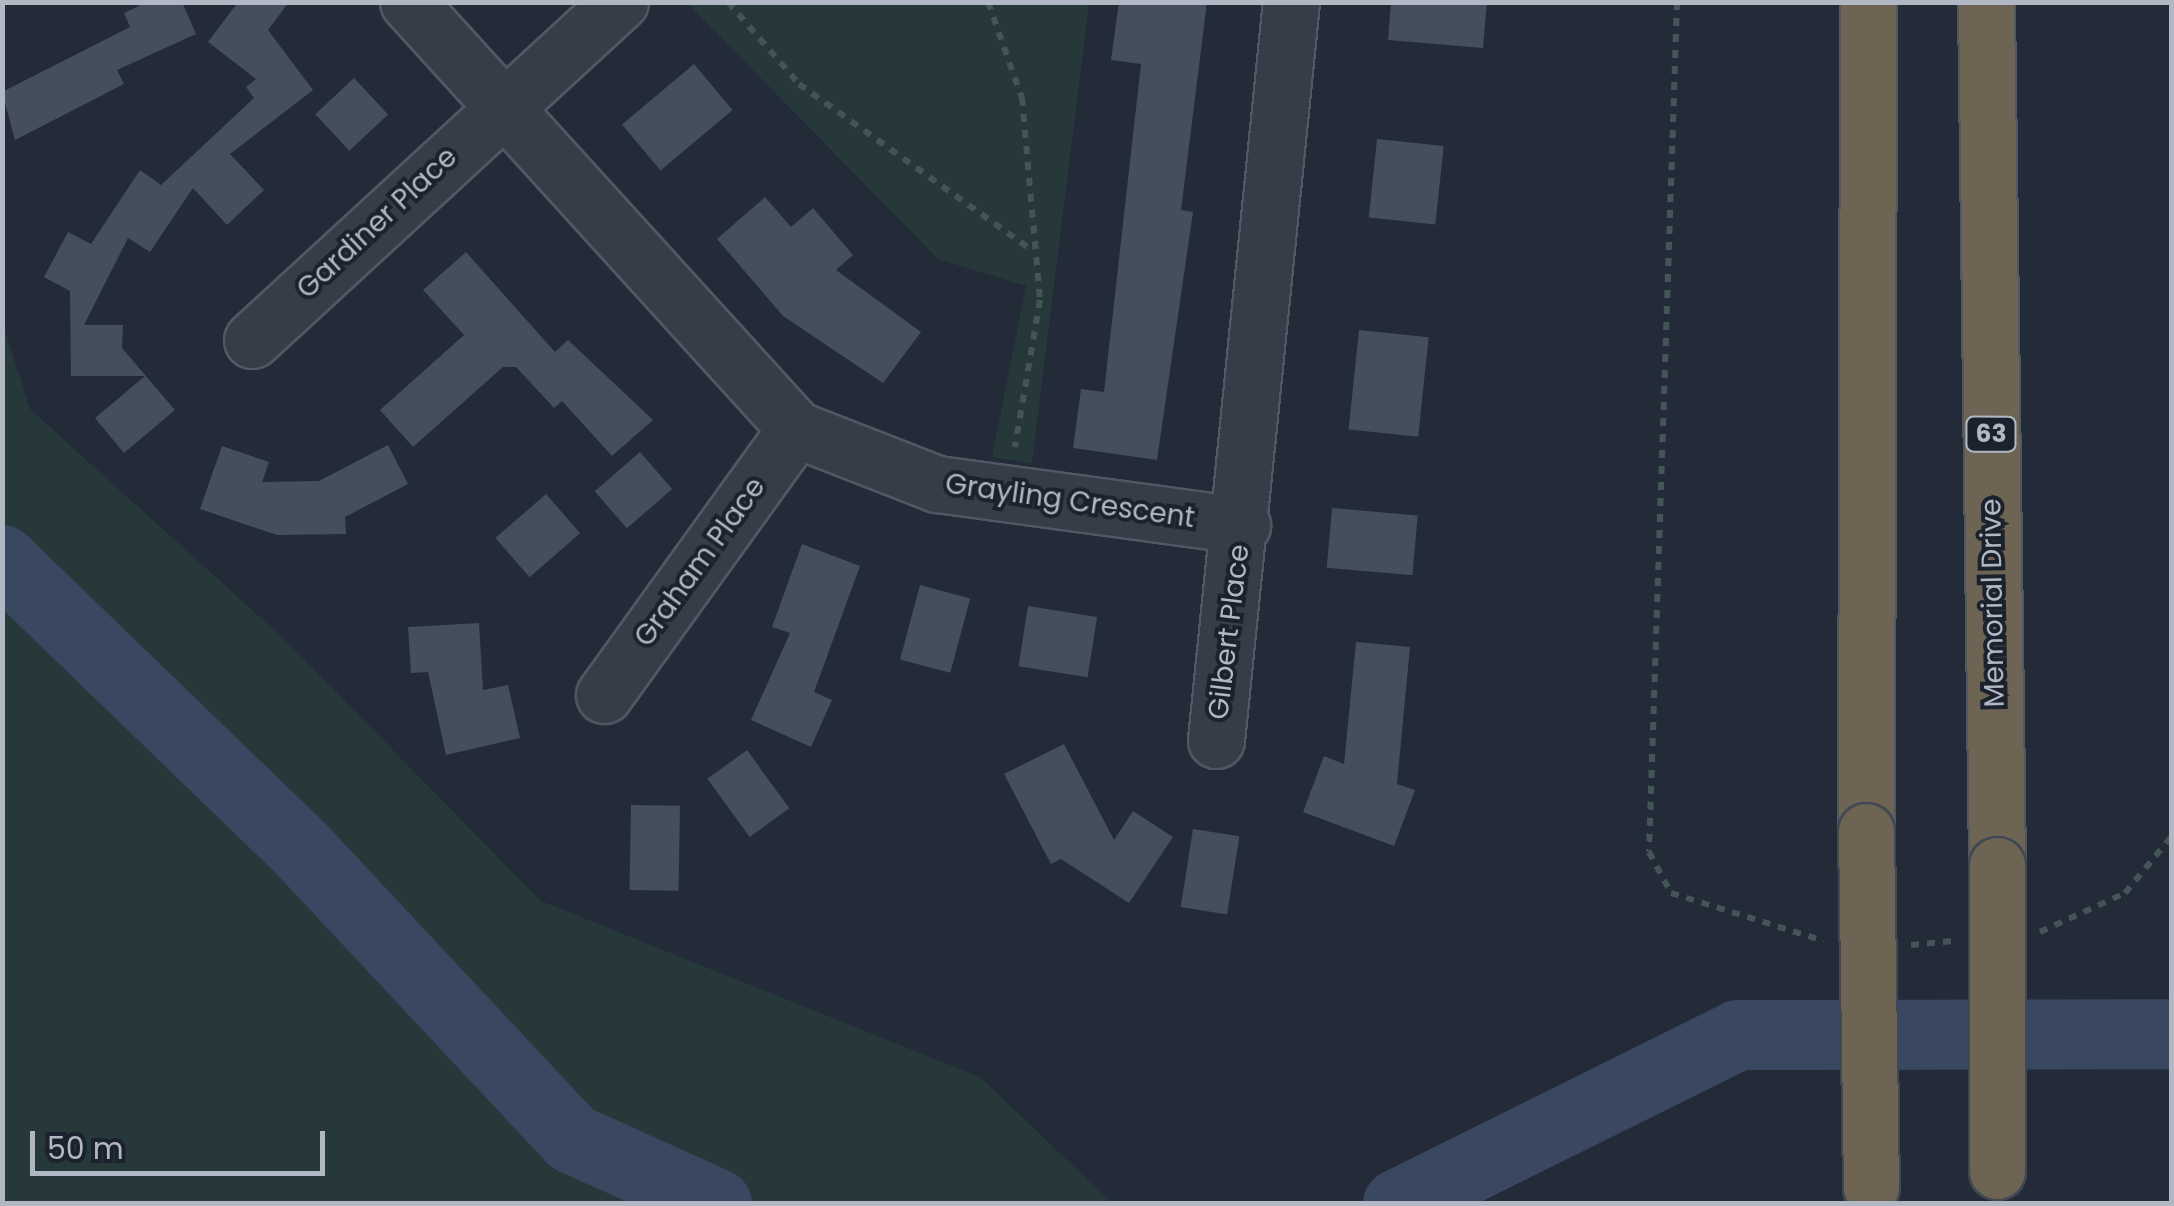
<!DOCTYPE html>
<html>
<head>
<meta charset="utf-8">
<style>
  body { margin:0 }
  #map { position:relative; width:2174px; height:1206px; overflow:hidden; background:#232b38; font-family:Poppins,sans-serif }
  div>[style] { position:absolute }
  .green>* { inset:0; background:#26383a }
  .river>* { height:70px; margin:-35px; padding:0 35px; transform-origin:35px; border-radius:35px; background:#394860 }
  .building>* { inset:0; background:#444e5c; transform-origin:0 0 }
  .path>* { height:6px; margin-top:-3px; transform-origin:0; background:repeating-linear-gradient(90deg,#445558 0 8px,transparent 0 16px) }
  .roads { filter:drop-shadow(2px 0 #515863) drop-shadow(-2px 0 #515863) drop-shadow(0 2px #515863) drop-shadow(0 -2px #515863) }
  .minor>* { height:55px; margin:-27.5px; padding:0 27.5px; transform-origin:27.5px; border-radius:27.5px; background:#363d48 }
  .highway>* { height:55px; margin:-27.5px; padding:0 27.5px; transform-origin:27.5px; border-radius:27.5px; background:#6e6454 }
  .bridges { filter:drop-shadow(2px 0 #414853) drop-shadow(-2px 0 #414853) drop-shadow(0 2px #414853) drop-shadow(0 -2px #414853) }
  .highway-bridge>* { height:55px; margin:-27.5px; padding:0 27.5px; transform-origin:27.5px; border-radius:27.5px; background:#6e6454 }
  span { translate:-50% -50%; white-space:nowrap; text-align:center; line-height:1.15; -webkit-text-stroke:8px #1b222d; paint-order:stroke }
  .shield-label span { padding:2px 8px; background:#1b222d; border:2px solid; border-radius:8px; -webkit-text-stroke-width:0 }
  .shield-label { font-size:25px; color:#b1b8c4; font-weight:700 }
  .street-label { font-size:28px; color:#b1b8c4 }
  .frame { position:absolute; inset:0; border:5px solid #b1b8c4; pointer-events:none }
  .scale { position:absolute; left:30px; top:1131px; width:295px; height:45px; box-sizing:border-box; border:5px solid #b1b8c4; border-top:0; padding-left:12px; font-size:30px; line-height:35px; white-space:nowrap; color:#b1b8c4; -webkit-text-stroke:8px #1b222d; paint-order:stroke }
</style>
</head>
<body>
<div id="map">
  <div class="green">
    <i style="clip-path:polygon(1089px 3px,1032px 464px,992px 457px,1026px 286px,938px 259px,689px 5px)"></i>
    <i style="clip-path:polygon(3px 324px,30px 409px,283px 638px,541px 901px,980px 1077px,1112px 1203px,3px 1203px)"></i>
  </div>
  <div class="river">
    <i style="left:2px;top:560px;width:420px;rotate:44deg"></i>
    <i style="left:304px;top:852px;width:393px;rotate:46.9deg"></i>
    <i style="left:573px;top:1139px;width:158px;rotate:24.3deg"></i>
    <i style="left:1398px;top:1204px;width:380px;rotate:-26.4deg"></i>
    <i style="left:1738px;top:1035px;width:434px;rotate:-0.1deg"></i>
  </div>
  <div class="building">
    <i style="clip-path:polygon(147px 2px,182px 2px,196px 34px,117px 70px,124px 84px,15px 140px,2px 92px,130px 27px,124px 13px)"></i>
    <i style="clip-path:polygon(238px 2px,289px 2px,268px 30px,313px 90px,230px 154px,264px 190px,227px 225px,193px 188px,150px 252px,128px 238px,84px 325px,123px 325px,122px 348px,175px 410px,124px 453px,95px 418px,145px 376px,71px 376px,70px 291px,44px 277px,68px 232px,91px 244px,140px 170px,161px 185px,254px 98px,246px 87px,256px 79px,208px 42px)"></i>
    <i style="clip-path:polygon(1119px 2px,1207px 2px,1181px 210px,1193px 212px,1157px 460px,1073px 448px,1081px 389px,1104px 392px,1141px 64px,1111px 60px)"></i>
    <i style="clip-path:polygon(1391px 2px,1487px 2px,1483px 48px,1388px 40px)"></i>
    <i style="left:694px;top:64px;width:60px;height:94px;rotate:50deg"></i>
    <i style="left:354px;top:78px;width:50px;height:53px;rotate:47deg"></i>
    <i style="left:1377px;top:139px;width:67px;height:79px;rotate:6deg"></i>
    <i style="clip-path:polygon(765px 197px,791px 227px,813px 208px,853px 255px,836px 270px,921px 332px,883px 383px,783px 316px,717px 239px)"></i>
    <i style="clip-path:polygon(466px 252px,555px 352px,568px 340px,653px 420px,612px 456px,562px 401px,554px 408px,516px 367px,503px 367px,413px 447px,380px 410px,464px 335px,423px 290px)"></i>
    <i style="left:1359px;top:330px;width:70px;height:100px;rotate:6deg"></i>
    <i style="clip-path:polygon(388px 445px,408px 484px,345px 517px,346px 534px,277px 535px,200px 509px,222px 446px,269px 462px,262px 482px,319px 481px)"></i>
    <i style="left:640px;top:452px;width:49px;height:60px;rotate:49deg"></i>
    <i style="left:546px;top:494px;width:52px;height:67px;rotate:49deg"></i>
    <i style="left:1332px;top:508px;width:86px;height:60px;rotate:5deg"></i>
    <i style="clip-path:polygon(802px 544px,860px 566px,814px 692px,832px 700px,811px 747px,751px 720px,790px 633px,772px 627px)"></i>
    <i style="left:920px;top:585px;width:52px;height:77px;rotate:15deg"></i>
    <i style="left:1028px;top:606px;width:70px;height:61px;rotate:9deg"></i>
    <i style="clip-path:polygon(479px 623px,483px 690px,508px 685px,520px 738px,446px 755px,428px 672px,411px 673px,408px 627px)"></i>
    <i style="clip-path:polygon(1356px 642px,1410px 647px,1397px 784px,1415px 790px,1394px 846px,1303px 812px,1324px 756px,1344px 764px)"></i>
    <i style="clip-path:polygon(1064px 744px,1114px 840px,1133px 811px,1173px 837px,1129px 903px,1061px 859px,1051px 864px,1004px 774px)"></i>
    <i style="left:747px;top:750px;width:72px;height:49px;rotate:54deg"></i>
    <i style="left:631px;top:805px;width:49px;height:85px;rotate:1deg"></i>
    <i style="left:1193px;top:829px;width:47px;height:79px;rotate:9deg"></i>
  </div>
  <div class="path">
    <i style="left:728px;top:2px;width:108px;rotate:49.1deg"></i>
    <i style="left:799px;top:84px;width:286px;rotate:35.5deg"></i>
    <i style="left:988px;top:2px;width:102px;rotate:70.5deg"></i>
    <i style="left:1022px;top:98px;width:203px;rotate:84.9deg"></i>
    <i style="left:1040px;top:300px;width:149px;rotate:99.7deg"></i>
    <i style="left:1677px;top:2px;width:850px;rotate:91.89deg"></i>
    <i style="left:1649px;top:852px;width:47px;rotate:61.8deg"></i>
    <i style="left:1671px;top:893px;width:160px;rotate:17.4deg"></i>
    <i style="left:2040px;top:932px;width:94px;rotate:-24.6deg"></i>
    <i style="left:2125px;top:893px;width:74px;rotate:-50.5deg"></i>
    <i style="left:1911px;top:945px;width:42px;rotate:-5.4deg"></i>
  </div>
  <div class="roads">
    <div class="minor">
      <i style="left:408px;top:2px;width:577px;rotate:47.74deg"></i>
      <i style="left:796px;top:429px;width:151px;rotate:21.3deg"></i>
      <i style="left:937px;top:484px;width:308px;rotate:7.7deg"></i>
      <i style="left:252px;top:340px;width:500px;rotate:-42.6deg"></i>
      <i style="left:604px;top:695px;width:328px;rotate:-54.2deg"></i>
      <i style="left:1216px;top:740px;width:742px;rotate:-84.2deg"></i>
    </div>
    <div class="highway">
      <i style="left:1986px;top:2px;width:863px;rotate:89.27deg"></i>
      <i style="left:1866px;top:831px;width:829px;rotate:-89.86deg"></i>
    </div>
  </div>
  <div class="bridges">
    <div class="highway-bridge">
      <i style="left:1866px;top:831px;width:356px;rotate:89.2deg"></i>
      <i style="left:1997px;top:1171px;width:306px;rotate:-90deg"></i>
    </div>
  </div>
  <div class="shield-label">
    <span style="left:1991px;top:434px">63</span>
  </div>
  <div class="street-label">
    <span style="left:377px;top:223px;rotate:-43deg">Gardiner Place</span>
    <span style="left:1070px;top:501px;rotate:8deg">Grayling Crescent</span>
    <span style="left:700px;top:562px;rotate:-54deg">Graham Place</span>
    <span style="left:1993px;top:603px;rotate:-91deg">Memorial Drive</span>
    <span style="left:1229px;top:632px;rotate:-83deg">Gilbert Place</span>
  </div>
  <div class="frame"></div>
  <div class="scale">50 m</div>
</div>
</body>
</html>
